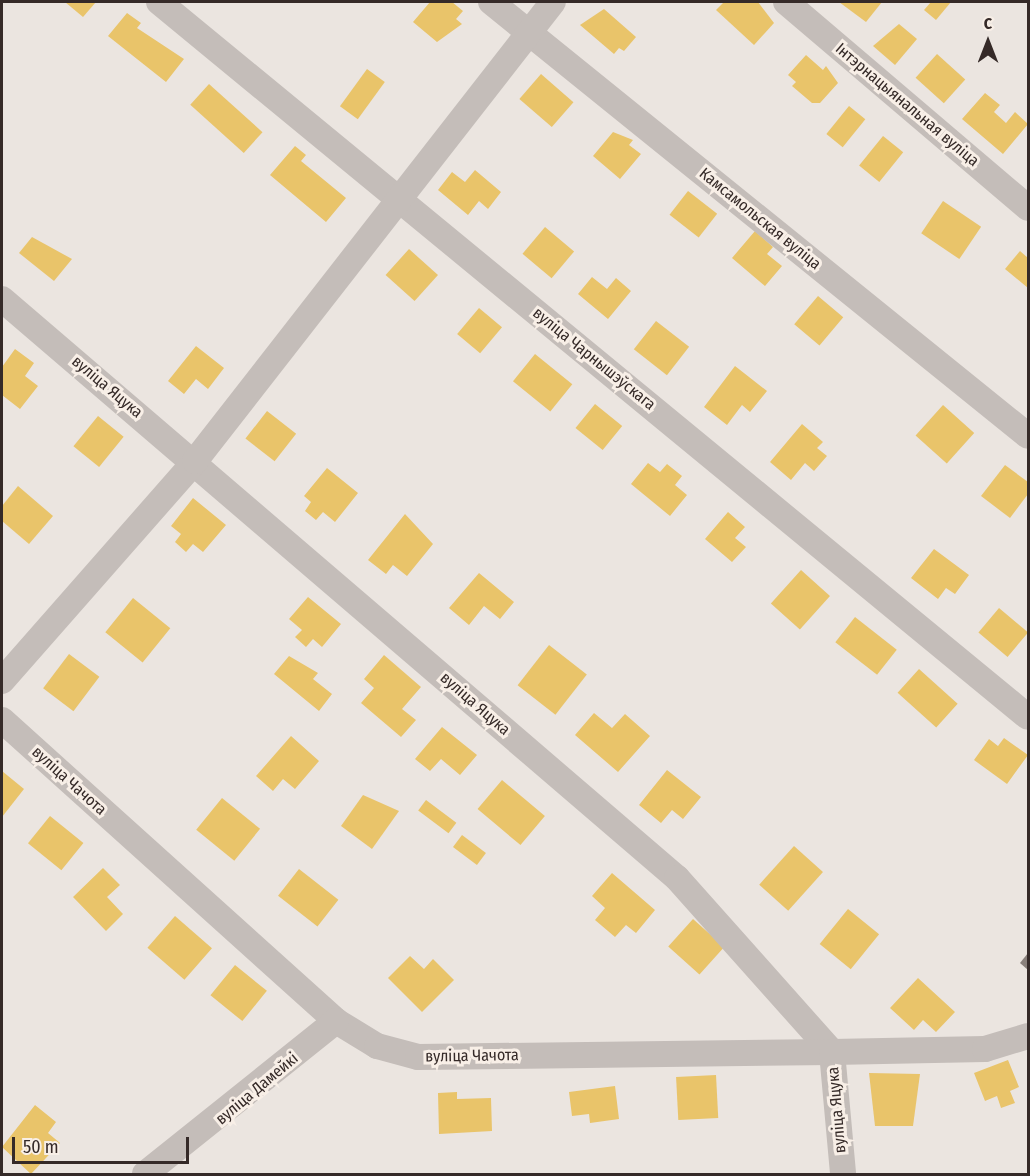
<!DOCTYPE html>
<html>
<head>
<meta charset="utf-8">
<style>
  body { margin:0 }
  #map { position:relative; width:1030px; height:1176px; overflow:hidden; background:#ebe5e0; font-family:"Fira Sans Condensed",sans-serif }
  div>[style] { position:absolute }
  .homes>* { inset:0; background:#e9c46a; transform-origin:0 0 }
  .industry>* { inset:0; background:#8a817c }
  .street>* { height:26px; margin:-13px; padding:0 13px; transform-origin:13px; border-radius:13px; background:#c4bdb9 }
  span { translate:-50% -50%; white-space:nowrap; text-align:center; line-height:1.15; -webkit-text-stroke:6px #f8efe7; paint-order:stroke }
  .street-label { font-size:16px; color:#352a28 }
  .frame { position:absolute; inset:0; border:3px solid #352a28; pointer-events:none }
  .north { position:absolute; left:958px; top:12px; width:60px; height:60px; -webkit-text-stroke:4px #f8efe7; paint-order:stroke; rotate:0deg; font-size:16px; font-weight:700; line-height:24px; text-align:center; color:#352a28 }
  .north::after { content:''; display:block; margin:auto; width:21px; height:27px; background:#352a28; clip-path:polygon(50% 0,100% 100%,50% 72%,0 100%) }
  .scale { position:absolute; left:12px; top:1137px; width:177px; height:27px; box-sizing:border-box; border:3px solid #352a28; border-top:0; padding-left:8px; font-size:18px; line-height:21px; white-space:nowrap; color:#352a28; -webkit-text-stroke:4px #f8efe7; paint-order:stroke }
</style>
</head>
<body>
<div id="map">
  <div class="homes">
    <i style="clip-path:polygon(65px 2px,96px 2px,83px 17px)"></i>
    <i style="clip-path:polygon(430px 2px,452px 2px,463px 11px,456px 19px,462px 24px,437px 42px,413px 22px)"></i>
    <i style="clip-path:polygon(724px 2px,758px 2px,774px 23px,754px 45px,716px 10px)"></i>
    <i style="clip-path:polygon(839px 2px,882px 2px,866px 22px)"></i>
    <i style="clip-path:polygon(931px 2px,951px 2px,936px 20px,924px 10px)"></i>
    <i style="clip-path:polygon(604px 9px,636px 37px,624px 51px,619px 48px,614px 54px,580px 25px)"></i>
    <i style="clip-path:polygon(127px 13px,141px 23px,137px 28px,184px 59px,166px 82px,108px 36px)"></i>
    <i style="clip-path:polygon(899px 24px,917px 39px,895px 65px,873px 46px)"></i>
    <i style="left:937px;top:54px;width:38px;height:32px;rotate:42deg"></i>
    <i style="clip-path:polygon(806px 55px,823px 70px,826px 66px,838px 83px,820px 103px,812px 103px,792px 86px,796px 82px,788px 75px)"></i>
    <i style="left:367px;top:69px;width:22px;height:46px;rotate:36deg"></i>
    <i style="left:541px;top:74px;width:43px;height:33px;rotate:41deg"></i>
    <i style="left:209px;top:84px;width:72px;height:28px;rotate:42deg"></i>
    <i style="clip-path:polygon(985px 93px,1000px 105px,994px 112px,1006px 123px,1015px 112px,1028px 124px,1003px 154px,962px 119px)"></i>
    <i style="left:849px;top:106px;width:21px;height:36px;rotate:39deg"></i>
    <i style="clip-path:polygon(613px 132px,633px 140px,629px 145px,641px 154px,620px 179px,593px 156px)"></i>
    <i style="left:883px;top:136px;width:26px;height:38px;rotate:39deg"></i>
    <i style="clip-path:polygon(295px 146px,306px 155px,301px 161px,346px 198px,326px 222px,270px 175px)"></i>
    <i style="clip-path:polygon(475px 170px,501px 192px,488px 209px,479px 201px,468px 215px,438px 190px,452px 172px,465px 182px)"></i>
    <i style="left:688px;top:191px;width:37px;height:30px;rotate:38deg"></i>
    <i style="left:943px;top:201px;width:46px;height:39px;rotate:34deg"></i>
    <i style="left:545px;top:227px;width:38px;height:35px;rotate:40deg"></i>
    <i style="clip-path:polygon(755px 231px,773px 247px,767px 254px,782px 266px,765px 286px,732px 258px)"></i>
    <i style="clip-path:polygon(32px 237px,72px 259px,54px 281px,19px 253px)"></i>
    <i style="left:409px;top:249px;width:39px;height:35px;rotate:42deg"></i>
    <i style="clip-path:polygon(1020px 251px,1028px 258px,1028px 288px,1005px 269px)"></i>
    <i style="clip-path:polygon(592px 277px,607px 289px,616px 278px,631px 291px,608px 319px,578px 294px)"></i>
    <i style="left:818px;top:296px;width:33px;height:37px;rotate:40deg"></i>
    <i style="left:479px;top:308px;width:30px;height:34px;rotate:40deg"></i>
    <i style="left:656px;top:321px;width:42px;height:36px;rotate:38deg"></i>
    <i style="clip-path:polygon(196px 346px,224px 368px,208px 389px,196px 379px,184px 394px,168px 381px)"></i>
    <i style="clip-path:polygon(15px 349px,34px 363px,25px 376px,38px 386px,20px 409px,2px 395px,2px 367px)"></i>
    <i style="left:535px;top:354px;width:48px;height:35px;rotate:39deg"></i>
    <i style="clip-path:polygon(735px 366px,767px 391px,750px 412px,742px 405px,727px 425px,704px 407px)"></i>
    <i style="left:595px;top:404px;width:35px;height:31px;rotate:39deg"></i>
    <i style="left:943px;top:405px;width:42px;height:41px;rotate:42deg"></i>
    <i style="left:267px;top:411px;width:37px;height:35px;rotate:38deg"></i>
    <i style="left:98px;top:416px;width:33px;height:39px;rotate:39deg"></i>
    <i style="clip-path:polygon(802px 424px,823px 442px,817px 448px,827px 456px,814px 471px,805px 463px,791px 480px,770px 462px)"></i>
    <i style="clip-path:polygon(648px 463px,660px 472px,667px 464px,682px 476px,675px 485px,687px 495px,670px 516px,631px 484px)"></i>
    <i style="clip-path:polygon(1005px 465px,1028px 482px,1028px 494px,1010px 518px,981px 496px)"></i>
    <i style="clip-path:polygon(327px 468px,358px 493px,335px 522px,323px 512px,316px 520px,305px 511px,311px 502px,304px 496px)"></i>
    <i style="clip-path:polygon(18px 486px,53px 516px,29px 544px,2px 521px,2px 506px)"></i>
    <i style="clip-path:polygon(193px 498px,226px 525px,203px 552px,193px 544px,186px 552px,175px 542px,181px 534px,171px 526px)"></i>
    <i style="clip-path:polygon(728px 512px,745px 527px,735px 538px,746px 547px,732px 562px,705px 539px)"></i>
    <i style="clip-path:polygon(405px 514px,433px 544px,407px 576px,393px 565px,386px 574px,368px 560px)"></i>
    <i style="clip-path:polygon(934px 549px,969px 575px,955px 594px,946px 588px,938px 599px,911px 578px)"></i>
    <i style="left:801px;top:570px;width:39px;height:45px;rotate:42deg"></i>
    <i style="clip-path:polygon(479px 573px,514px 602px,500px 619px,484px 606px,469px 625px,449px 608px)"></i>
    <i style="clip-path:polygon(308px 597px,341px 624px,322px 647px,313px 639px,306px 647px,295px 637px,302px 630px,289px 619px)"></i>
    <i style="left:133px;top:598px;width:48px;height:44px;rotate:39deg"></i>
    <i style="left:999px;top:608px;width:38px;height:32px;rotate:40deg"></i>
    <i style="left:855px;top:617px;width:53px;height:32px;rotate:38deg"></i>
    <i style="left:549px;top:645px;width:48px;height:51px;rotate:38deg"></i>
    <i style="left:69px;top:654px;width:38px;height:43px;rotate:37deg"></i>
    <i style="clip-path:polygon(384px 655px,421px 687px,402px 709px,416px 720px,401px 737px,361px 703px,374px 688px,364px 679px)"></i>
    <i style="clip-path:polygon(289px 656px,318px 673px,313px 679px,332px 694px,319px 711px,274px 674px)"></i>
    <i style="left:919px;top:669px;width:52px;height:32px;rotate:42deg"></i>
    <i style="clip-path:polygon(594px 713px,612px 728px,625px 714px,650px 736px,618px 772px,575px 735px)"></i>
    <i style="clip-path:polygon(442px 727px,477px 755px,460px 775px,441px 759px,430px 771px,415px 759px)"></i>
    <i style="clip-path:polygon(291px 736px,319px 761px,295px 789px,283px 779px,273px 791px,256px 776px)"></i>
    <i style="clip-path:polygon(1004px 738px,1028px 755px,1007px 784px,974px 760px,989px 739px,998px 746px)"></i>
    <i style="clip-path:polygon(667px 770px,701px 797px,683px 819px,672px 810px,661px 823px,639px 805px)"></i>
    <i style="clip-path:polygon(2px 771px,24px 789px,2px 817px)"></i>
    <i style="left:502px;top:780px;width:56px;height:38px;rotate:40deg"></i>
    <i style="clip-path:polygon(363px 795px,399px 811px,372px 849px,341px 826px)"></i>
    <i style="left:222px;top:798px;width:49px;height:41px;rotate:39deg"></i>
    <i style="left:426px;top:800px;width:38px;height:13px;rotate:37deg"></i>
    <i style="left:50px;top:816px;width:43px;height:35px;rotate:39deg"></i>
    <i style="left:462px;top:835px;width:30px;height:15px;rotate:37deg"></i>
    <i style="left:794px;top:846px;width:39px;height:52px;rotate:42deg"></i>
    <i style="clip-path:polygon(103px 868px,120px 885px,107px 897px,123px 914px,106px 931px,73px 897px)"></i>
    <i style="left:299px;top:869px;width:50px;height:34px;rotate:38deg"></i>
    <i style="clip-path:polygon(612px 873px,655px 910px,636px 933px,626px 925px,615px 937px,595px 920px,605px 908px,592px 896px)"></i>
    <i style="left:848px;top:909px;width:40px;height:45px;rotate:39deg"></i>
    <i style="left:175px;top:916px;width:49px;height:42px;rotate:41deg"></i>
    <i style="left:693px;top:919px;width:42px;height:37px;rotate:42deg"></i>
    <i style="clip-path:polygon(410px 956px,424px 969px,433px 959px,454px 980px,422px 1012px,388px 978px)"></i>
    <i style="left:235px;top:965px;width:41px;height:39px;rotate:39deg"></i>
    <i style="clip-path:polygon(918px 978px,955px 1012px,936px 1032px,923px 1020px,914px 1030px,890px 1008px)"></i>
    <i style="clip-path:polygon(1008px 1060px,1019px 1087px,1010px 1091px,1015px 1103px,1001px 1108px,997px 1096px,985px 1101px,974px 1073px)"></i>
    <i style="clip-path:polygon(869px 1073px,920px 1074px,913px 1126px,875px 1126px)"></i>
    <i style="left:716px;top:1075px;width:43px;height:40px;rotate:87deg"></i>
    <i style="clip-path:polygon(615px 1086px,619px 1119px,590px 1123px,589px 1114px,572px 1116px,569px 1092px)"></i>
    <i style="clip-path:polygon(457px 1092px,457px 1099px,491px 1098px,492px 1131px,439px 1134px,438px 1093px)"></i>
    <i style="clip-path:polygon(35px 1105px,56px 1122px,48px 1133px,60px 1143px,31px 1174px,2px 1147px)"></i>
  </div>
  <div class="industry">
    <i style="clip-path:polygon(1028px 953px,1028px 970px,1020px 963px)"></i>
  </div>
  <div class="street">
    <i style="left:159px;top:2px;width:1125px;rotate:39.45deg"></i>
    <i style="left:491px;top:2px;width:690px;rotate:38.94deg"></i>
    <i style="left:786px;top:2px;width:318px;rotate:40.4deg"></i>
    <i style="left:2px;top:299px;width:889px;rotate:40.62deg"></i>
    <i style="left:677px;top:878px;width:233px;rotate:48.3deg"></i>
    <i style="left:832px;top:1052px;width:122px;rotate:84.8deg"></i>
    <i style="left:2px;top:681px;width:293px;rotate:-48.7deg"></i>
    <i style="left:195px;top:461px;width:582px;rotate:-52.05deg"></i>
    <i style="left:2px;top:720px;width:450px;rotate:42deg"></i>
    <i style="left:336px;top:1021px;width:48px;rotate:31.4deg"></i>
    <i style="left:377px;top:1046px;width:42px;rotate:15deg"></i>
    <i style="left:418px;top:1057px;width:414px;rotate:-0.7deg"></i>
    <i style="left:832px;top:1052px;width:153px;rotate:-1.1deg"></i>
    <i style="left:985px;top:1049px;width:45px;rotate:-16.8deg"></i>
    <i style="left:145px;top:1174px;width:245px;rotate:-38.7deg"></i>
  </div>
  <div class="street-label">
    <span style="left:907px;top:105px;rotate:40deg">Інтэрнацыянальная вуліца</span>
    <span style="left:760px;top:219px;rotate:39deg">Камсамольская вуліца</span>
    <span style="left:594px;top:359px;rotate:39deg">вуліца Чарнышэўскага</span>
    <span style="left:107px;top:387px;rotate:40deg">вуліца Яцука</span>
    <span style="left:475px;top:704px;rotate:41deg">вуліца Яцука</span>
    <span style="left:69px;top:781px;rotate:42deg">вуліца Чачота</span>
    <span style="left:472px;top:1056px;rotate:-1deg">вуліца Чачота</span>
    <span style="left:257px;top:1089px;rotate:-40deg">вуліца Дамейкі</span>
    <span style="left:837px;top:1110px;rotate:-95deg">вуліца Яцука</span>
  </div>
  <div class="frame"></div>
  <div class="north">С</div>
  <div class="scale">50 m</div>
</div>
</body>
</html>
